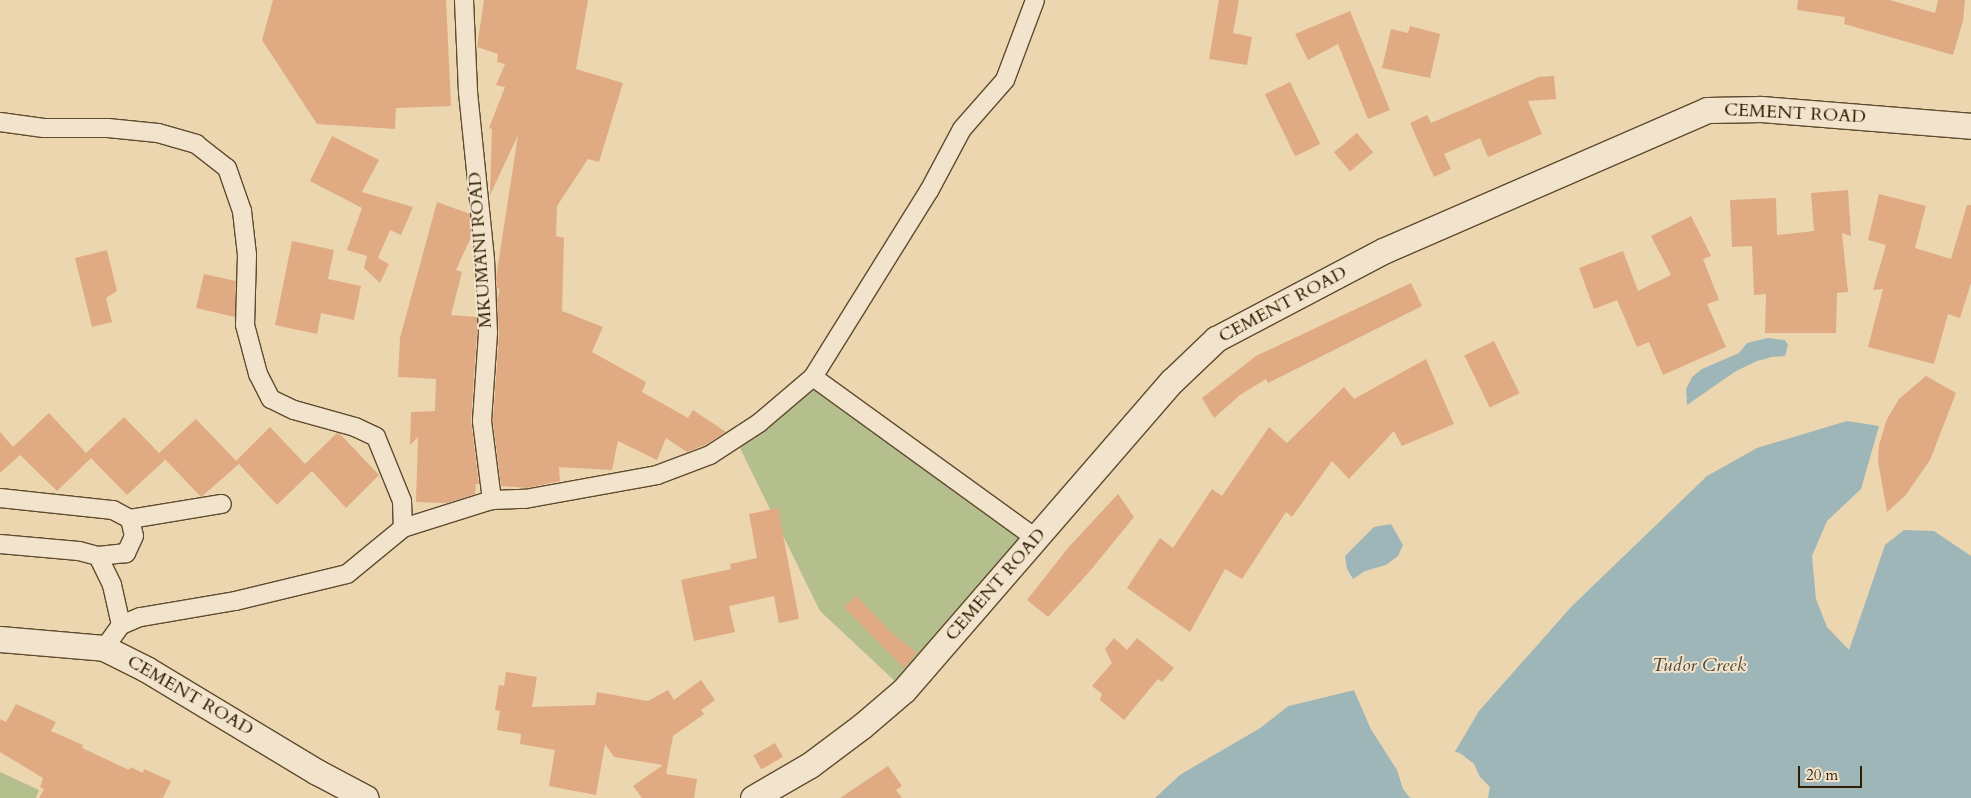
<!DOCTYPE html>
<html>
<head>
<meta charset="utf-8">
<style>
  body { margin:0 }
  #map { position:relative; width:1971px; height:798px; overflow:hidden; background:#ebd6b0; font-family:Cardo,serif }
  div>[style] { position:absolute }
  .green>* { inset:0; background:#b5be8d }
  .water>* { inset:0; background:#9fb6b8 }
  .pier>* { inset:0; background:#ebd6b0 }
  .building>* { inset:0; background:#e0aa83; transform-origin:0 0 }
  .roads { filter:drop-shadow(1px 0 #5f4b2e) drop-shadow(-1px 0 #5f4b2e) drop-shadow(0 1px #5f4b2e) drop-shadow(0 -1px #5f4b2e) }
  .minor>* { height:18px; margin:-9px; padding:0 9px; transform-origin:9px; border-radius:9px; background:#f2e4cc }
  .secondary>* { height:25px; margin:-12.5px; padding:0 12.5px; transform-origin:12.5px; border-radius:12.5px; background:#f2e4cc }
  span { translate:-50% -50%; white-space:nowrap; text-align:center; line-height:1.15; -webkit-text-stroke:4px #f2e4cc; paint-order:stroke }
  .street-label { font-size:18px; color:#301d02 }
  .water-label { font-size:19px; color:#514b39; font-style:italic }
  .scale { position:absolute; left:1798px; top:766px; width:64px; height:22px; box-sizing:border-box; border:2px solid #301d02; border-top:0; padding-left:6px; font-size:15px; line-height:18px; white-space:nowrap; color:#301d02; -webkit-text-stroke:4px #f2e4cc; paint-order:stroke }
</style>
</head>
<body>
<div id="map">
  <div class="green">
    <i style="clip-path:polygon(813px 377px,1033px 543px,897px 683px,820px 611px,740px 448px)"></i>
    <i style="clip-path:polygon(0 772px,39px 790px,36px 798px,0 798px)"></i>
  </div>
  <div class="water">
    <i style="clip-path:polygon(1768px 338px,1785px 340px,1788px 345px,1785px 356px,1772px 357px,1757px 361px,1736px 371px,1687px 405px,1686px 389px,1692px 377px,1702px 369px,1739px 353px,1747px 343px)"></i>
    <i style="clip-path:polygon(1847px 421px,1879px 426px,1861px 489px,1827px 521px,1812px 556px,1816px 599px,1827px 627px,1849px 650px,1885px 545px,1904px 530px,1934px 531px,1971px 556px,1971px 798px,1155px 798px,1181px 774px,1260px 728px,1288px 706px,1354px 690px,1371px 729px,1397px 769px,1450px 760px,1479px 711px,1571px 607px,1707px 476px,1757px 448px)"></i>
    <i style="clip-path:polygon(1391px 524px,1403px 545px,1398px 556px,1386px 565px,1365px 571px,1353px 579px,1347px 569px,1345px 556px,1374px 527px)"></i>
  </div>
  <div class="pier">
    <i style="clip-path:polygon(1354px 687px,1373px 728px,1399px 767px,1429px 758px,1449px 757px,1452px 751px,1460px 753px,1474px 764px,1480px 777px,1490px 787px,1488px 798px,1410px 798px,1403px 789px,1397px 770px,1371px 729px,1354px 690px,1288px 706px,1260px 728px,1181px 774px,1152px 798px,1179px 772px,1259px 726px,1287px 704px)"></i>
  </div>
  <div class="building">
    <i style="clip-path:polygon(273px 0,446px 0,451px 106px,396px 108px,395px 129px,317px 124px,262px 40px)"></i>
    <i style="clip-path:polygon(484px 0,588px 0,576px 69px,623px 83px,599px 162px,588px 159px,557px 206px,556px 236px,564px 238px,562px 311px,603px 327px,592px 352px,646px 382px,642px 392px,688px 418px,693px 410px,726px 432px,705px 445px,687px 452px,666px 438px,657px 460px,618px 441px,612px 470px,559px 467px,560px 481px,527px 488px,501px 486px,493px 421px,499px 334px,497px 300px,500px 289px,497px 288px,496px 278px,518px 135px,490px 195px,492px 129px,489px 128px,505px 87px,496px 85px,505px 64px,497px 62px,498px 54px,477px 47px)"></i>
    <i style="clip-path:polygon(1219px 0,1239px 0,1233px 33px,1252px 37px,1247px 65px,1209px 59px)"></i>
    <i style="clip-path:polygon(1798px 0,1890px 0,1935px 13px,1938px 0,1965px 0,1963px 21px,1953px 55px,1844px 24px,1845px 17px,1797px 10px)"></i>
    <i style="clip-path:polygon(1350px 11px,1390px 110px,1368px 119px,1338px 44px,1308px 60px,1295px 34px)"></i>
    <i style="clip-path:polygon(1410px 26px,1440px 34px,1430px 78px,1382px 68px,1391px 29px,1408px 33px)"></i>
    <i style="clip-path:polygon(1554px 76px,1556px 99px,1528px 101px,1542px 134px,1488px 157px,1480px 138px,1444px 154px,1451px 169px,1434px 177px,1410px 123px,1427px 115px,1431px 123px,1539px 77px)"></i>
    <i style="left:1290px;top:82px;width:69px;height:28px;rotate:64deg"></i>
    <i style="left:1357px;top:133px;width:25px;height:30px;rotate:50deg"></i>
    <i style="clip-path:polygon(332px 136px,379px 160px,362px 192px,413px 207px,401px 235px,390px 230px,378px 258px,389px 264px,380px 283px,364px 268px,367px 256px,347px 250px,362px 208px,310px 181px)"></i>
    <i style="clip-path:polygon(1848px 190px,1851px 236px,1842px 233px,1848px 292px,1837px 293px,1836px 333px,1765px 333px,1766px 294px,1754px 295px,1752px 246px,1732px 247px,1730px 200px,1776px 198px,1777px 235px,1814px 231px,1811px 193px)"></i>
    <i style="clip-path:polygon(1879px 194px,1926px 206px,1915px 248px,1951px 259px,1967px 205px,1971px 205px,1971px 283px,1960px 318px,1948px 314px,1934px 364px,1868px 347px,1883px 289px,1873px 290px,1886px 245px,1868px 240px)"></i>
    <i style="clip-path:polygon(437px 202px,470px 214px,472px 235px,456px 270px,462px 272px,451px 315px,477px 317px,477px 333px,471px 420px,479px 484px,476px 484px,475px 494px,447px 503px,416px 502px,418px 437px,410px 445px,411px 412px,435px 411px,436px 379px,398px 377px,400px 338px)"></i>
    <i style="clip-path:polygon(1691px 216px,1711px 256px,1703px 259px,1719px 300px,1707px 304px,1726px 347px,1663px 375px,1649px 342px,1637px 347px,1617px 300px,1594px 309px,1579px 268px,1623px 251px,1638px 291px,1671px 275px,1651px 236px)"></i>
    <i style="clip-path:polygon(292px 241px,334px 250px,328px 279px,361px 286px,354px 320px,321px 313px,317px 334px,275px 325px)"></i>
    <i style="clip-path:polygon(107px 250px,117px 291px,106px 298px,112px 322px,92px 327px,75px 258px)"></i>
    <i style="clip-path:polygon(204px 274px,236px 281px,235px 317px,196px 308px)"></i>
    <i style="clip-path:polygon(1411px 283px,1422px 306px,1268px 383px,1266px 379px,1240px 395px,1214px 418px,1202px 398px,1256px 356px)"></i>
    <i style="left:1494px;top:341px;width:58px;height:33px;rotate:64deg"></i>
    <i style="clip-path:polygon(1426px 359px,1454px 424px,1402px 446px,1394px 431px,1349px 479px,1332px 461px,1292px 517px,1286px 512px,1242px 579px,1225px 569px,1190px 632px,1127px 588px,1160px 538px,1173px 548px,1212px 489px,1222px 496px,1269px 427px,1287px 443px,1344px 387px,1354px 399px)"></i>
    <i style="clip-path:polygon(1926px 376px,1956px 393px,1930px 460px,1905px 496px,1887px 512px,1878px 461px,1879px 445px,1887px 419px,1899px 399px)"></i>
    <i style="clip-path:polygon(49px 413px,86px 453px,124px 417px,159px 453px,196px 419px,239px 464px,201px 497px,162px 456px,165px 460px,127px 495px,87px 454px,91px 458px,57px 491px,18px 453px,20px 455px,0 473px,0 432px,13px 447px)"></i>
    <i style="clip-path:polygon(270px 427px,305px 464px,337px 433px,340px 434px,379px 475px,346px 508px,312px 471px,277px 505px,236px 461px)"></i>
    <i style="clip-path:polygon(1118px 494px,1134px 517px,1090px 571px,1048px 617px,1027px 600px,1068px 548px)"></i>
    <i style="clip-path:polygon(778px 508px,799px 619px,779px 623px,774px 596px,729px 606px,735px 632px,694px 641px,681px 580px,731px 569px,730px 564px,757px 558px,749px 514px)"></i>
    <i style="clip-path:polygon(856px 596px,893px 634px,917px 653px,904px 668px,844px 607px)"></i>
    <i style="clip-path:polygon(1114px 638px,1127px 650px,1137px 638px,1174px 668px,1162px 682px,1158px 679px,1124px 720px,1100px 700px,1102px 694px,1092px 686px,1112px 663px,1105px 649px)"></i>
    <i style="clip-path:polygon(506px 672px,537px 677px,532px 707px,595px 705px,597px 692px,648px 701px,668px 690px,674px 700px,701px 680px,715px 700px,701px 710px,704px 714px,673px 736px,666px 774px,697px 779px,694px 798px,642px 798px,633px 786px,663px 765px,614px 757px,605px 744px,596px 795px,549px 786px,555px 750px,520px 744px,521px 734px,497px 730px,500px 711px,495px 710px,499px 685px,504px 686px)"></i>
    <i style="clip-path:polygon(16px 704px,56px 722px,51px 731px,83px 745px,82px 748px,129px 770px,130px 767px,143px 773px,144px 769px,171px 781px,163px 798px,39px 798px,44px 789px,40px 787px,43px 778px,0 752px,0 719px,6px 722px)"></i>
    <i style="left:775px;top:743px;width:16px;height:25px;rotate:60deg"></i>
    <i style="clip-path:polygon(888px 766px,902px 786px,896px 790px,902px 798px,840px 798px)"></i>
  </div>
  <div class="roads">
    <div class="minor">
      <i style="left:464px;top:0;width:92px;rotate:87.5deg"></i>
      <i style="left:468px;top:92px;width:168px;rotate:84.2deg"></i>
      <i style="left:485px;top:259px;width:74px;rotate:87.7deg"></i>
      <i style="left:488px;top:333px;width:88px;rotate:93.9deg"></i>
      <i style="left:482px;top:421px;width:80px;rotate:82.8deg"></i>
      <i style="left:0;top:122px;width:44px;rotate:7.8deg"></i>
      <i style="left:44px;top:128px;width:64px"></i>
      <i style="left:108px;top:128px;width:50px;rotate:5.7deg"></i>
      <i style="left:158px;top:133px;width:40px;rotate:16deg"></i>
      <i style="left:196px;top:144px;width:39px;rotate:38deg"></i>
      <i style="left:227px;top:168px;width:46px;rotate:70.8deg"></i>
      <i style="left:242px;top:211px;width:44px;rotate:83.5deg"></i>
      <i style="left:247px;top:255px;width:70px;rotate:91.6deg"></i>
      <i style="left:245px;top:325px;width:51px;rotate:75.1deg"></i>
      <i style="left:258px;top:374px;width:28px;rotate:63deg"></i>
      <i style="left:271px;top:399px;width:25px;rotate:26deg"></i>
      <i style="left:294px;top:410px;width:63px;rotate:15.6deg"></i>
      <i style="left:355px;top:427px;width:23px;rotate:25deg"></i>
      <i style="left:376px;top:437px;width:69px;rotate:67.9deg"></i>
      <i style="left:402px;top:501px;width:27px;rotate:88deg"></i>
      <i style="left:403px;top:528px;width:72px;rotate:140.6deg"></i>
      <i style="left:347px;top:574px;width:115px;rotate:166.4deg"></i>
      <i style="left:235px;top:601px;width:96px;rotate:170.4deg"></i>
      <i style="left:140px;top:617px;width:21px;rotate:157deg"></i>
      <i style="left:121px;top:625px;width:29px;rotate:126deg"></i>
      <i style="left:813px;top:377px;width:219px;rotate:-58.1deg"></i>
      <i style="left:929px;top:191px;width:70px;rotate:-62deg"></i>
      <i style="left:962px;top:129px;width:65px;rotate:-48.7deg"></i>
      <i style="left:1005px;top:80px;width:85px;rotate:-69.4deg"></i>
      <i style="left:0;top:498px;width:114px;rotate:6.1deg"></i>
      <i style="left:113px;top:510px;width:19px;rotate:28deg"></i>
      <i style="left:130px;top:519px;width:17px;rotate:77deg"></i>
      <i style="left:134px;top:536px;width:19px;rotate:115deg"></i>
      <i style="left:126px;top:553px;width:28px;rotate:174deg"></i>
      <i style="left:130px;top:519px;width:93px;rotate:-9.3deg"></i>
      <i style="left:403px;top:528px;width:93px;rotate:-17.5deg"></i>
      <i style="left:492px;top:500px;width:33px;rotate:-2deg"></i>
      <i style="left:525px;top:499px;width:134px;rotate:-10.3deg"></i>
      <i style="left:657px;top:475px;width:57px;rotate:-20.7deg"></i>
      <i style="left:710px;top:455px;width:59px;rotate:-33.1deg"></i>
      <i style="left:759px;top:423px;width:71px;rotate:-40.4deg"></i>
      <i style="left:813px;top:377px;width:276px;rotate:35.9deg"></i>
      <i style="left:0;top:544px;width:79px;rotate:5.1deg"></i>
      <i style="left:79px;top:551px;width:20px;rotate:15deg"></i>
      <i style="left:98px;top:556px;width:32px;rotate:64deg"></i>
      <i style="left:112px;top:585px;width:41px;rotate:77.3deg"></i>
    </div>
    <div class="secondary">
      <i style="left:0;top:639px;width:104px;rotate:4.9deg"></i>
      <i style="left:104px;top:648px;width:47px;rotate:26.6deg"></i>
      <i style="left:146px;top:669px;width:200px;rotate:31.1deg"></i>
      <i style="left:317px;top:772px;width:55px;rotate:28deg"></i>
      <i style="left:753px;top:798px;width:66px;rotate:-30.1deg"></i>
      <i style="left:810px;top:765px;width:65px;rotate:-36.9deg"></i>
      <i style="left:862px;top:726px;width:55px;rotate:-40.6deg"></i>
      <i style="left:904px;top:690px;width:409px;rotate:-49.1deg"></i>
      <i style="left:1172px;top:381px;width:61px;rotate:-43.7deg"></i>
      <i style="left:1216px;top:339px;width:189px;rotate:-27.8deg"></i>
      <i style="left:1383px;top:251px;width:353px;rotate:-23.5deg"></i>
      <i style="left:1707px;top:110px;width:54px;rotate:-1.1deg"></i>
      <i style="left:1761px;top:109px;width:211px;rotate:4.6deg"></i>
    </div>
  </div>
  <div class="street-label">
    <span style="left:1795px;top:114px;rotate:3deg">CEMENT ROAD</span>
    <span style="left:481px;top:250px;rotate:-94deg">MKUMANI ROAD</span>
    <span style="left:1283px;top:305px;rotate:-28deg">CEMENT ROAD</span>
    <span style="left:996px;top:585px;rotate:-49deg">CEMENT ROAD</span>
    <span style="left:190px;top:696px;rotate:30deg">CEMENT ROAD</span>
  </div>
  <div class="water-label">
    <span style="left:1699px;top:666px">Tudor Creek</span>
  </div>
  <div class="scale">20 m</div>
</div>
</body>
</html>
